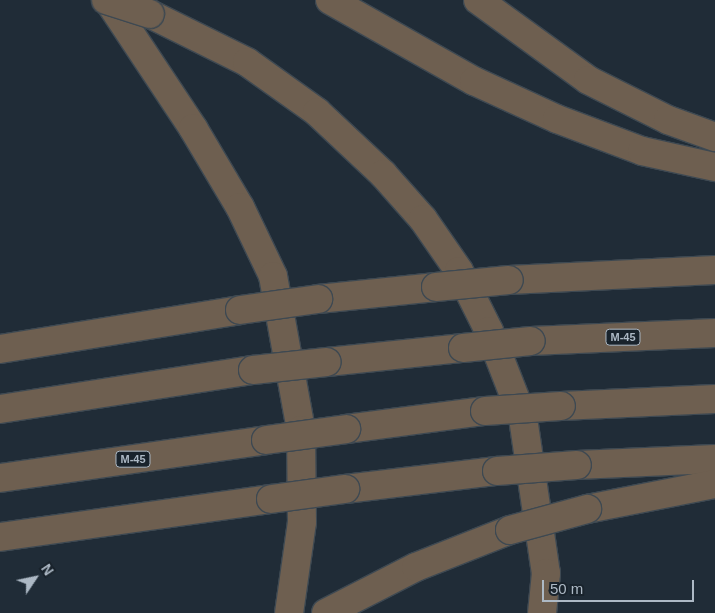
<!DOCTYPE html>
<html>
<head>
<meta charset="utf-8">
<style>
  body { margin:0 }
  #map { position:relative; width:715px; height:613px; overflow:hidden; background:#202c37; font-family:Helvetica,sans-serif }
  div>[style] { position:absolute }
  .roads { filter:drop-shadow(1px 0 #3e4952) drop-shadow(-1px 0 #3e4952) drop-shadow(0 1px #3e4952) drop-shadow(0 -1px #3e4952) }
  .motorway>* { height:28px; margin:-14px; padding:0 14px; transform-origin:14px; border-radius:14px; background:#6e5f50 }
  .bridges { filter:drop-shadow(1px 0 #3e4952) drop-shadow(-1px 0 #3e4952) drop-shadow(0 1px #3e4952) drop-shadow(0 -1px #3e4952) }
  .motorway-bridge>* { height:28px; margin:-14px; padding:0 14px; transform-origin:14px; border-radius:14px; background:#6e5f50 }
  span { translate:-50% -50%; white-space:nowrap; text-align:center; line-height:1.15; -webkit-text-stroke:4px #19232c; paint-order:stroke }
  .shield-label span { padding:1px 4px; background:#19232c; border:1px solid; border-radius:4px; -webkit-text-stroke-width:0 }
  .shield-label { font-size:11px; color:#adb9c5; font-weight:700 }
  .north { position:absolute; left:10px; top:553px; width:50px; height:50px; -webkit-text-stroke:4px #19232c; paint-order:stroke; rotate:56deg; font-size:14px; font-weight:700; line-height:20px; text-align:center; color:#adb9c5 }
  .north::after { content:''; display:block; margin:auto; width:18px; height:22px; background:#adb9c5; clip-path:polygon(50% 0,100% 100%,50% 72%,0 100%) }
  .scale { position:absolute; left:542px; top:580px; width:152px; height:22px; box-sizing:border-box; border:2px solid #adb9c5; border-top:0; padding-left:6px; font-size:15px; line-height:18px; white-space:nowrap; color:#adb9c5; -webkit-text-stroke:4px #19232c; paint-order:stroke }
</style>
</head>
<body>
<div id="map">
  <div class="roads">
    <div class="motorway">
      <i style="left:108px;top:0;width:154px;rotate:56.4deg"></i>
      <i style="left:193px;top:128px;width:92px;rotate:59.3deg"></i>
      <i style="left:240px;top:207px;width:76px;rotate:64.4deg"></i>
      <i style="left:273px;top:276px;width:157px;rotate:79.7deg"></i>
      <i style="left:301px;top:430px;width:92px;rotate:89.4deg"></i>
      <i style="left:302px;top:522px;width:92px;rotate:98.1deg"></i>
      <i style="left:330px;top:0;width:165px;rotate:29.4deg"></i>
      <i style="left:474px;top:81px;width:91px;rotate:24.6deg"></i>
      <i style="left:557px;top:119px;width:91px;rotate:20.6deg"></i>
      <i style="left:642px;top:151px;width:75px;rotate:12.4deg"></i>
      <i style="left:478px;top:0;width:136px;rotate:36deg"></i>
      <i style="left:588px;top:80px;width:89px;rotate:26.6deg"></i>
      <i style="left:668px;top:120px;width:50px;rotate:19.9deg"></i>
      <i style="left:150px;top:14px;width:108px;rotate:26.3deg"></i>
      <i style="left:247px;top:62px;width:86px;rotate:35.5deg"></i>
      <i style="left:317px;top:112px;width:91px;rotate:43.2deg"></i>
      <i style="left:383px;top:174px;width:60px;rotate:48.4deg"></i>
      <i style="left:423px;top:219px;width:63px;rotate:55.3deg"></i>
      <i style="left:459px;top:271px;width:67px;rotate:63.4deg"></i>
      <i style="left:489px;top:331px;width:93px;rotate:68.7deg"></i>
      <i style="left:523px;top:418px;width:157px;rotate:81.6deg"></i>
      <i style="left:546px;top:573px;width:40px;rotate:95.7deg"></i>
      <i style="left:509px;top:280px;width:206px;rotate:-2.8deg"></i>
      <i style="left:318px;top:299px;width:119px;rotate:-5.8deg"></i>
      <i style="left:531px;top:341px;width:184px;rotate:-2.5deg"></i>
      <i style="left:0;top:349px;width:243px;rotate:-9.2deg"></i>
      <i style="left:327px;top:362px;width:137px;rotate:-5.9deg"></i>
      <i style="left:561px;top:406px;width:154px;rotate:-2.6deg"></i>
      <i style="left:0;top:409px;width:256px;rotate:-8.8deg"></i>
      <i style="left:346px;top:429px;width:140px;rotate:-7.4deg"></i>
      <i style="left:577px;top:465px;width:138px;rotate:-2.5deg"></i>
      <i style="left:0;top:478px;width:269px;rotate:-8.1deg"></i>
      <i style="left:345px;top:489px;width:153px;rotate:-6.8deg"></i>
      <i style="left:587px;top:509px;width:130px;rotate:-11.1deg"></i>
      <i style="left:0;top:537px;width:274px;rotate:-8deg"></i>
      <i style="left:326px;top:613px;width:101px;rotate:-27.1deg"></i>
      <i style="left:416px;top:567px;width:101px;rotate:-21.5deg"></i>
    </div>
  </div>
  <div class="bridges">
    <div class="motorway-bridge">
      <i style="left:106px;top:0;width:46px;rotate:17.7deg"></i>
      <i style="left:436px;top:287px;width:73px;rotate:-5.5deg"></i>
      <i style="left:240px;top:310px;width:79px;rotate:-8deg"></i>
      <i style="left:463px;top:348px;width:68px;rotate:-5.9deg"></i>
      <i style="left:253px;top:370px;width:74px;rotate:-6.2deg"></i>
      <i style="left:485px;top:411px;width:76px;rotate:-3.8deg"></i>
      <i style="left:266px;top:440px;width:81px;rotate:-7.8deg"></i>
      <i style="left:497px;top:471px;width:80px;rotate:-4.3deg"></i>
      <i style="left:271px;top:499px;width:75px;rotate:-7.7deg"></i>
      <i style="left:510px;top:530px;width:80px;rotate:-15.3deg"></i>
    </div>
  </div>
  <div class="shield-label">
    <span style="left:623px;top:337px">M-45</span>
    <span style="left:133px;top:459px">M-45</span>
  </div>
  <div class="north">N</div>
  <div class="scale">50 m</div>
</div>
</body>
</html>
